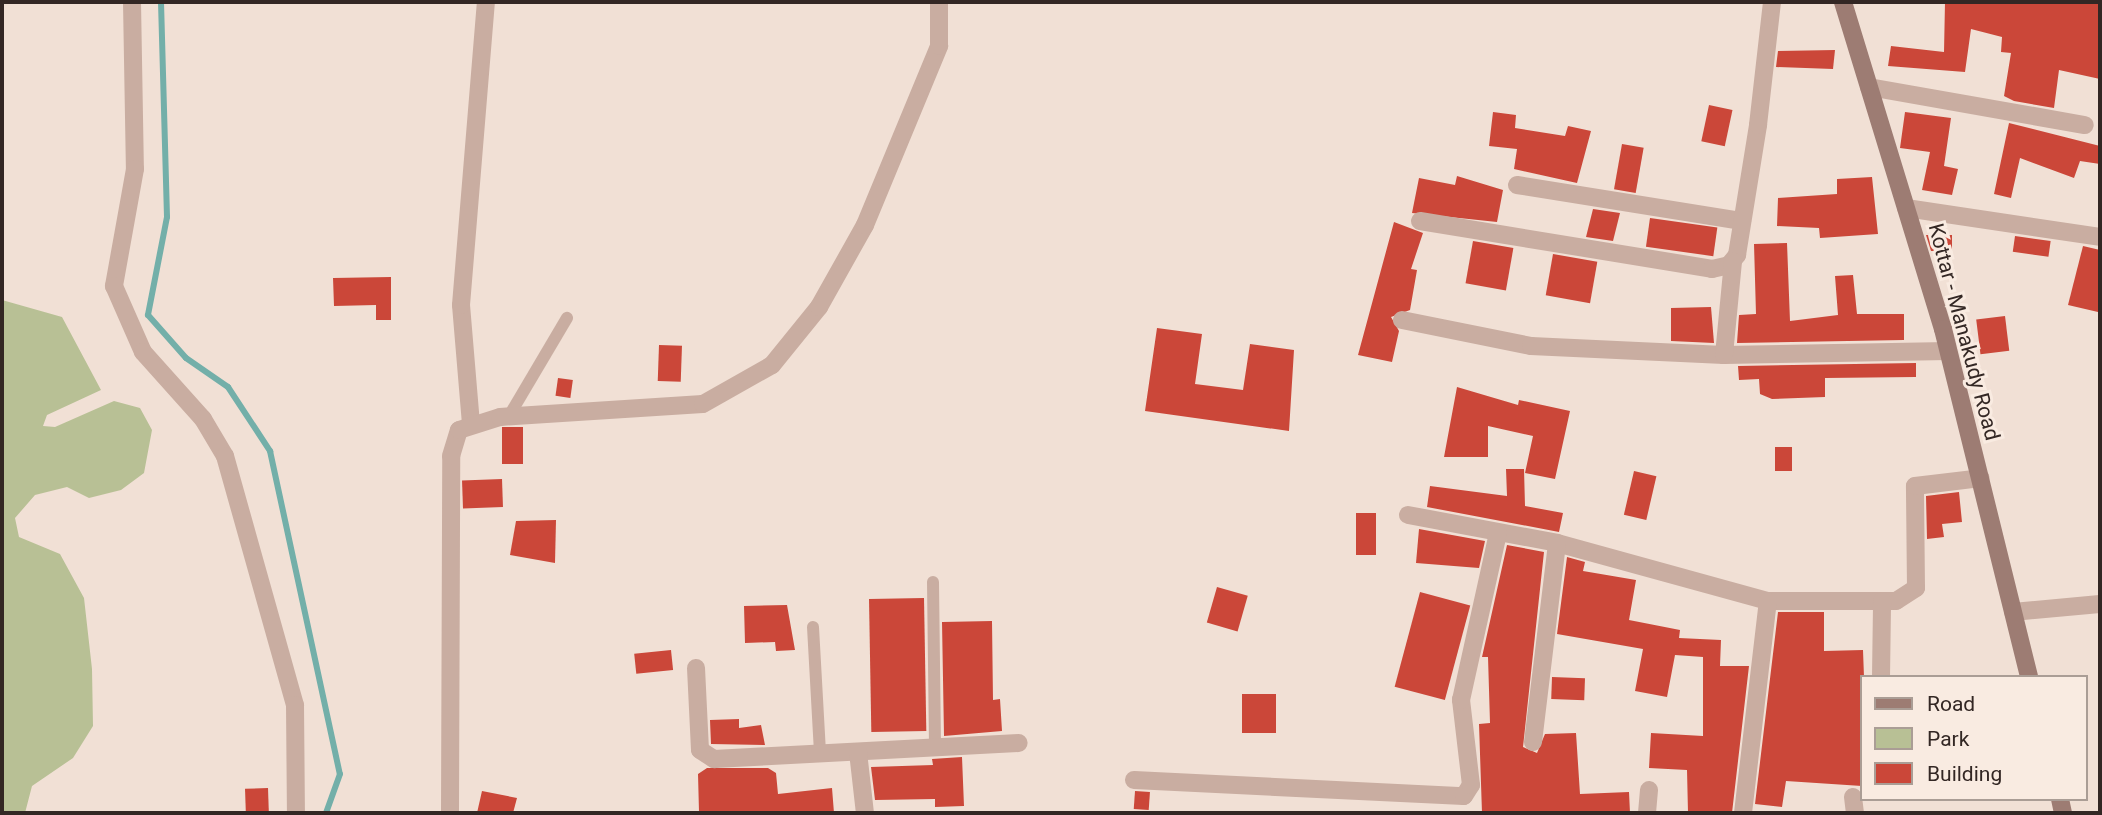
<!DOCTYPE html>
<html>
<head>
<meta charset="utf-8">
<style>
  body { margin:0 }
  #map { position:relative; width:2102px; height:815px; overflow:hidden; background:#f1e0d5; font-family:Roboto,sans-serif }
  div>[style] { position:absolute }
  .green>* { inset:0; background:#b8c095 }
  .stream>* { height:6px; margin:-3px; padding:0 3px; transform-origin:3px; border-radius:3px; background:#73afa9 }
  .building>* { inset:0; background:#cb4739; transform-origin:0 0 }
  .service>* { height:12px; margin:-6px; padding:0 6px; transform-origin:6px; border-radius:6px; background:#c9ada1 }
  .minor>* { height:18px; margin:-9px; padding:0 9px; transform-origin:9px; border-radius:9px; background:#c9ada1 }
  .secondary>* { height:18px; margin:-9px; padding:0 9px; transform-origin:9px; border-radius:9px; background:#9d7c73 }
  span { translate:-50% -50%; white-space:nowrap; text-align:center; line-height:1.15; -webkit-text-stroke:6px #f9ebe1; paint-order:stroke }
  .street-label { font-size:21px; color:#332724 }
  .frame { position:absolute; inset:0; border:4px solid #332724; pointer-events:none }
  .legend { position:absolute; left:1860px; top:675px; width:228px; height:126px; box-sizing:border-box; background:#f9ebe1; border:2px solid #aa9d95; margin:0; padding:9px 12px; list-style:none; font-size:21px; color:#332724 }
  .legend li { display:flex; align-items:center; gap:14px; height:35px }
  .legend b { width:35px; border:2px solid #aa9d95 }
</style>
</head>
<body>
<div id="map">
  <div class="green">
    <i style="clip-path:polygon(2px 300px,62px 317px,101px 390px,47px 415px,43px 426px,55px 427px,114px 401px,140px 408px,152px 430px,144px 473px,121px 490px,89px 498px,67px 487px,35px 495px,15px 518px,19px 537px,60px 554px,84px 598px,92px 669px,93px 726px,73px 758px,32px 786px,25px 813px,2px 813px)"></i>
  </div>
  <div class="stream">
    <i style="left:161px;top:2px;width:215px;rotate:88.4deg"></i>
    <i style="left:167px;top:217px;width:100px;rotate:101deg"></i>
    <i style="left:148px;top:315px;width:57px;rotate:48.5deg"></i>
    <i style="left:186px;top:358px;width:51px;rotate:34.6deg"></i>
    <i style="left:228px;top:387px;width:77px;rotate:56.7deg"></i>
    <i style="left:270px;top:451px;width:330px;rotate:77.8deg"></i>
    <i style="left:340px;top:774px;width:41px;rotate:109.7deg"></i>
  </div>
  <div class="building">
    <i style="clip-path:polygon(1945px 2px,2100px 2px,2100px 79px,2059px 70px,2054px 108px,2014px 101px,2004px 96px,2011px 53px,2001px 52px,2002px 37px,1971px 29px,1965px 72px,1888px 66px,1891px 46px,1944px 52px)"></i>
    <i style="clip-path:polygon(1835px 50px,1833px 69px,1776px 67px,1778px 51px)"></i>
    <i style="left:1709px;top:105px;width:24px;height:37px;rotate:12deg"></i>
    <i style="clip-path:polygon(1493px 112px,1516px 115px,1515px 128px,1565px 136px,1568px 126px,1591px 131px,1577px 183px,1514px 169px,1517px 149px,1489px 146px)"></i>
    <i style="clip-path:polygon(1905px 112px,1951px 118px,1944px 166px,1958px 169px,1952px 195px,1922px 190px,1930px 152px,1900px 148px)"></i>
    <i style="clip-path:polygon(2009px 123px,2100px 146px,2100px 164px,2080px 161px,2074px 178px,2020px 158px,2011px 198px,1994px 194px)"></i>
    <i style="left:1622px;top:144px;width:22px;height:46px;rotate:10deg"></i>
    <i style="clip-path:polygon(1457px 176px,1503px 190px,1497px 222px,1412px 213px,1419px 178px,1455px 185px)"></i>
    <i style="clip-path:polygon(1872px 177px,1878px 234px,1820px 238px,1819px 228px,1777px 226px,1778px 198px,1837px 194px,1837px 179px)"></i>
    <i style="clip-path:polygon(1593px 209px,1620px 213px,1613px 241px,1586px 237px)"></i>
    <i style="left:1650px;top:218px;width:68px;height:29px;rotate:8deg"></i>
    <i style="clip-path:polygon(1394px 222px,1423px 233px,1411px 269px,1417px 270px,1410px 310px,1391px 317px,1399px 331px,1392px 362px,1358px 355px)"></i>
    <i style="clip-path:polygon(1926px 235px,1952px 235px,1952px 251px,1931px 251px)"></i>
    <i style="left:2015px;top:236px;width:36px;height:16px;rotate:8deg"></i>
    <i style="left:1473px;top:241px;width:41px;height:43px;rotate:10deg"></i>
    <i style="clip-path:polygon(1787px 243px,1790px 321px,1838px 315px,1835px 276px,1853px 275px,1857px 314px,1904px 314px,1904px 340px,1737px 343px,1739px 315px,1756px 314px,1754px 244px)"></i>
    <i style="clip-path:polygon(2083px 246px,2100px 250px,2098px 312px,2068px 305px)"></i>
    <i style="left:1553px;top:254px;width:45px;height:42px;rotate:10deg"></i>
    <i style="clip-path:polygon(391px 277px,391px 320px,376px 320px,376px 305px,334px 306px,333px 278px)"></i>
    <i style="clip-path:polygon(1711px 307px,1714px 343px,1671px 341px,1671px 308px)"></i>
    <i style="left:2005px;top:316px;width:35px;height:29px;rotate:83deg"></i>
    <i style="clip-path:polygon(1157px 328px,1202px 334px,1195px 384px,1243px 390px,1250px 344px,1294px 350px,1289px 431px,1145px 411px)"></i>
    <i style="left:659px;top:345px;width:23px;height:36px;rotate:2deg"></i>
    <i style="clip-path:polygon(1916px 363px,1916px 377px,1825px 378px,1825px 397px,1772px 399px,1760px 394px,1759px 379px,1739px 380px,1738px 366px)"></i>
    <i style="left:558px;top:378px;width:15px;height:18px;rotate:8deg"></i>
    <i style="clip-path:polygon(1457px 387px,1518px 405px,1519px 400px,1570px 411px,1555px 479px,1525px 473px,1533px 436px,1488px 426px,1488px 457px,1444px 457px)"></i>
    <i style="left:523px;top:427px;width:37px;height:21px;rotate:90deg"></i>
    <i style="left:1775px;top:447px;width:17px;height:24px"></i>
    <i style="clip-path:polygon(1506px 469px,1524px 469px,1525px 506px,1563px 513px,1559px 532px,1427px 507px,1430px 486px,1507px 496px)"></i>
    <i style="left:1634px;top:471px;width:23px;height:45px;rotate:13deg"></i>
    <i style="left:502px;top:479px;width:28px;height:40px;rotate:88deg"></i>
    <i style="clip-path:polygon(1959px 492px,1962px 522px,1942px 524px,1944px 537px,1927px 539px,1926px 496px)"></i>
    <i style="left:1356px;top:513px;width:20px;height:42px"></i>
    <i style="clip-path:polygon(556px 520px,555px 563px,510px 555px,516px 521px)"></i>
    <i style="clip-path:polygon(1419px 529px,1485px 541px,1479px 568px,1416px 563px)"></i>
    <i style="clip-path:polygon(1507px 545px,1544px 552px,1523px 747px,1537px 753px,1545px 734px,1576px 733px,1580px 794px,1629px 792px,1630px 813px,1482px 813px,1479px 724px,1490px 723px,1488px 657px,1482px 657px)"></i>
    <i style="clip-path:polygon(1567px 557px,1585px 562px,1583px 571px,1636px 580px,1629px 620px,1680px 630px,1679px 638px,1721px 640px,1720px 666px,1749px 666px,1732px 813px,1688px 813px,1687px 770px,1649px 768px,1651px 733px,1703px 736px,1703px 657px,1675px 655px,1667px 697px,1635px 691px,1643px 649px,1557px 634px)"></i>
    <i style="left:1217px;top:587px;width:32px;height:37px;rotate:16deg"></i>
    <i style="left:1420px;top:592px;width:52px;height:98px;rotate:15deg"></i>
    <i style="left:924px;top:598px;width:133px;height:55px;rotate:89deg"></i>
    <i style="clip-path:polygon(787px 605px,795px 650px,776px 651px,775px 642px,745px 643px,744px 606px)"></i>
    <i style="clip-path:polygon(1778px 612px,1824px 612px,1824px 651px,1863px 650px,1864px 677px,1862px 786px,1786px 781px,1782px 807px,1755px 804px)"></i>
    <i style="clip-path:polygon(992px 621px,993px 700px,1000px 699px,1002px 731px,944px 736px,942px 622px)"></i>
    <i style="left:671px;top:650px;width:20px;height:37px;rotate:84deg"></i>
    <i style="left:1552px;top:677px;width:33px;height:22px;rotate:2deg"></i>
    <i style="left:1242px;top:694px;width:34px;height:39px"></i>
    <i style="clip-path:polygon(739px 719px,739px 728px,761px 725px,765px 745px,711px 744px,710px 720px)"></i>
    <i style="clip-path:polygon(962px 757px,964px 806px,935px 807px,935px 799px,875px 800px,871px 767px,933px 765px,932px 759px)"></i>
    <i style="clip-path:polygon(707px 768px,768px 768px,776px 773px,778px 794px,832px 788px,834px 813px,699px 812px,698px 774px)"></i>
    <i style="left:268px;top:788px;width:25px;height:23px;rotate:88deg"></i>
    <i style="clip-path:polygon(482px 791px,517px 798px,513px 813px,477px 813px)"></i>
    <i style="left:1135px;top:791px;width:15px;height:18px;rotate:4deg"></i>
  </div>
  <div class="service">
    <i style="left:509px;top:416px;width:114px;rotate:-59.4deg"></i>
    <i style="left:933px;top:582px;width:165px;rotate:89.3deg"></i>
    <i style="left:813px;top:627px;width:127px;rotate:86.8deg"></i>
  </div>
  <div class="minor">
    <i style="left:132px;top:2px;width:167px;rotate:89deg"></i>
    <i style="left:135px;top:169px;width:119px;rotate:100.2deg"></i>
    <i style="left:114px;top:286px;width:72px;rotate:66.3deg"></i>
    <i style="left:143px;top:352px;width:90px;rotate:48.2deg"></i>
    <i style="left:203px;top:419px;width:43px;rotate:59.3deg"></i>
    <i style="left:225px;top:456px;width:259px;rotate:74.3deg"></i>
    <i style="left:295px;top:705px;width:108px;rotate:89.5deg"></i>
    <i style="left:1869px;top:87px;width:219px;rotate:10deg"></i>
    <i style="left:1517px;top:185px;width:228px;rotate:9.1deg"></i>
    <i style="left:1906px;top:208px;width:196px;rotate:8.5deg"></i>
    <i style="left:1420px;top:221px;width:296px;rotate:9.3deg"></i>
    <i style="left:1712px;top:269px;width:17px;rotate:-13deg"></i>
    <i style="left:1729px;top:265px;width:13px;rotate:-51deg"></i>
    <i style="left:1737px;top:255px;width:132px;rotate:-80.8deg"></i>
    <i style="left:1758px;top:125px;width:124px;rotate:-83.5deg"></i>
    <i style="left:1402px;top:320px;width:132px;rotate:11.4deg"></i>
    <i style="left:1531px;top:346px;width:193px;rotate:2.7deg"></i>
    <i style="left:1724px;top:355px;width:224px;rotate:-1deg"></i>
    <i style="left:1724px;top:355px;width:94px;rotate:-84.5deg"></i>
    <i style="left:471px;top:424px;width:119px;rotate:-94.8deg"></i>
    <i style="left:461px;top:305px;width:304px;rotate:-85.3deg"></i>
    <i style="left:1408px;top:515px;width:152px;rotate:10.6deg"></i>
    <i style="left:1557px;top:543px;width:219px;rotate:15.4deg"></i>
    <i style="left:1768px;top:601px;width:128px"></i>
    <i style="left:1896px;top:601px;width:24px;rotate:-33deg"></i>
    <i style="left:1916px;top:588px;width:102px;rotate:-90.6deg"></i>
    <i style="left:1915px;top:486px;width:66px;rotate:-6.9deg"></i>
    <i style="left:2013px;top:612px;width:87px;rotate:-5.3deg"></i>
    <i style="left:696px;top:668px;width:82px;rotate:87.2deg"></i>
    <i style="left:700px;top:750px;width:17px;rotate:33deg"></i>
    <i style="left:714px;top:759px;width:305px;rotate:-3deg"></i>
    <i style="left:1881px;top:677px;width:76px;rotate:-89.2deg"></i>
    <i style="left:1533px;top:742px;width:200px;rotate:-83.1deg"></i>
    <i style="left:858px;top:752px;width:61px;rotate:83.5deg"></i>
    <i style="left:1134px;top:780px;width:330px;rotate:2.8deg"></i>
    <i style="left:1464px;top:796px;width:13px;rotate:-58deg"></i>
    <i style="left:1471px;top:785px;width:86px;rotate:-96.7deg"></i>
    <i style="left:1461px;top:700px;width:171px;rotate:-77.5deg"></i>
    <i style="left:1853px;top:797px;width:16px;rotate:83deg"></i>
    <i style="left:450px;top:813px;width:357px;rotate:-89.8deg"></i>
    <i style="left:451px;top:456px;width:27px;rotate:-73deg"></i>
    <i style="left:459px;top:430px;width:43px;rotate:-17.6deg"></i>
    <i style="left:500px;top:417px;width:203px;rotate:-3.7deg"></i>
    <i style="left:703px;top:404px;width:79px;rotate:-29.5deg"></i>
    <i style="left:772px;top:365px;width:75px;rotate:-51deg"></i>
    <i style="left:819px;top:307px;width:94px;rotate:-60.7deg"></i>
    <i style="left:865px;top:225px;width:194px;rotate:-67.5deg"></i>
    <i style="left:939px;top:46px;width:44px;rotate:-90deg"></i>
    <i style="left:1647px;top:813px;width:23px;rotate:-85deg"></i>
    <i style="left:1743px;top:813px;width:213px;rotate:-83.3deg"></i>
  </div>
  <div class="secondary">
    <i style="left:1843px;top:2px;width:342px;rotate:73deg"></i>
    <i style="left:1943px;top:329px;width:358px;rotate:76.1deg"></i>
    <i style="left:2060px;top:799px;width:14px;rotate:78deg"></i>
  </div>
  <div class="street-label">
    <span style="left:1964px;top:332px;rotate:75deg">Kottar - Manakudy Road</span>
  </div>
  <div class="frame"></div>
  <ul class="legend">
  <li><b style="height:9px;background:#9d7c73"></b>Road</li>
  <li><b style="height:19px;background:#b8c095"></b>Park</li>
  <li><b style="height:19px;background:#cb4739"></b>Building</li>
  </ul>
</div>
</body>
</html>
